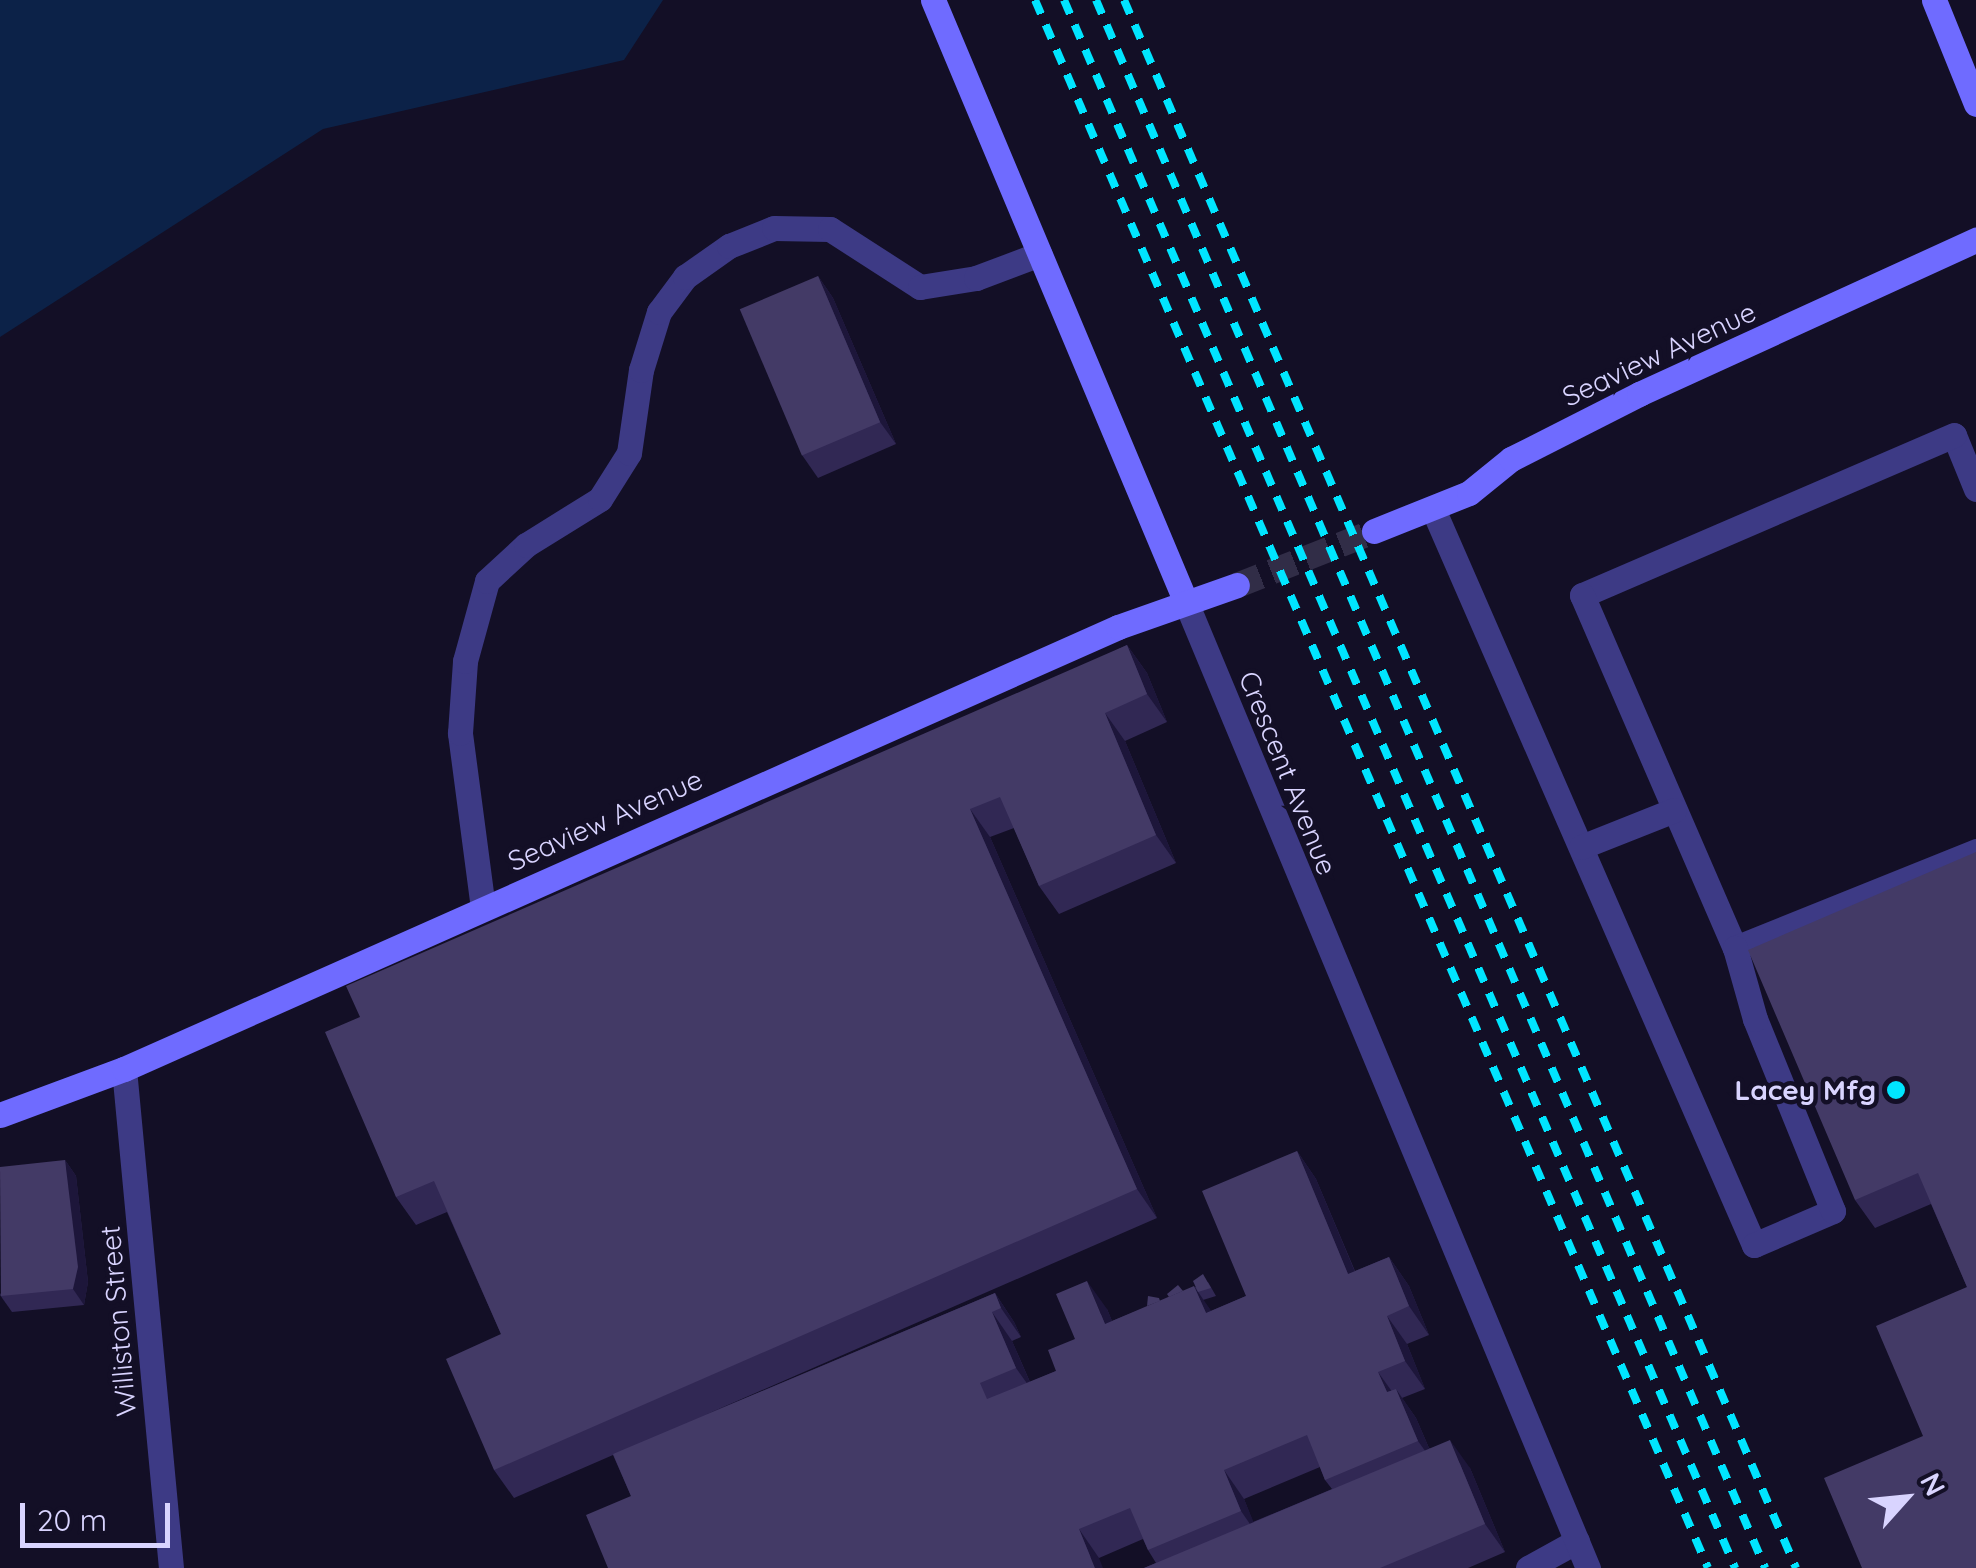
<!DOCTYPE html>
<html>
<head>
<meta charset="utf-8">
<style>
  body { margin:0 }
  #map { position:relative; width:1976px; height:1568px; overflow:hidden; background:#130f26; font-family:Quicksand,sans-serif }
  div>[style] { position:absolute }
  .water>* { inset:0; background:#0c2248 }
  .secondary-tunnel>* { height:25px; margin-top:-12.5px; transform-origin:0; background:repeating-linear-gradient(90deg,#312d47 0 25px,transparent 0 37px) }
  .lane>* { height:25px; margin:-12.5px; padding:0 12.5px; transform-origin:12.5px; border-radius:12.5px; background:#3d3a85 }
  .street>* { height:25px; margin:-12.5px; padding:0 12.5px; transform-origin:12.5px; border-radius:12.5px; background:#3d3a85 }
  .secondary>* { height:25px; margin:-12.5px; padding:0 12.5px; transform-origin:12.5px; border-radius:12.5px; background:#6f6bff }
  .rail>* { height:8px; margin-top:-4px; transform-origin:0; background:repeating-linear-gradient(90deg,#00e5ff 0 15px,transparent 0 27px) }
  .wall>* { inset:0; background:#312854 }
  .shaded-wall>* { inset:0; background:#1d163a }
  .building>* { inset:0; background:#433a66; transform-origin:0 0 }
  .dots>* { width:28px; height:28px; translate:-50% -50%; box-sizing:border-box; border:5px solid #130f26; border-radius:50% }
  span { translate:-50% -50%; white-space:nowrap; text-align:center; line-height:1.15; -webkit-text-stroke:9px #130f26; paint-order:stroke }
  .street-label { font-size:28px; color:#d9d4ff }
  .poi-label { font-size:28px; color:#d9d4ff; font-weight:700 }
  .right { translate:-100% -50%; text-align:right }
  .north { position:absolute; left:1856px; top:1448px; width:100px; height:100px; -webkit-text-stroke:8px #130f26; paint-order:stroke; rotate:63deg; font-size:28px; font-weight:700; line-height:40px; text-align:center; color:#d9d4ff }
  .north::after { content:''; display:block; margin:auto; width:35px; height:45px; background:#d9d4ff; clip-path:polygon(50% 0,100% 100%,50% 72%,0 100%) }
  .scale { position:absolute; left:20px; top:1503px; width:150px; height:45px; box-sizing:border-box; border:5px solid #d9d4ff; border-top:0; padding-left:12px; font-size:30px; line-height:35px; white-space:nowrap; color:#d9d4ff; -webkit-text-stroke:8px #130f26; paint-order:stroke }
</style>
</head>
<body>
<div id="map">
  <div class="water">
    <i style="clip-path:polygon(0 0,663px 0,624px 60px,323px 129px,0 337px)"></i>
  </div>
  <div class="secondary-tunnel">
    <i style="left:1237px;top:585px;width:147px;rotate:-21.5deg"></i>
  </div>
  <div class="lane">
    <i style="left:1976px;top:489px;width:58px;rotate:-112.2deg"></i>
    <i style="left:1954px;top:435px;width:405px;rotate:156.7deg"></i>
    <i style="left:1582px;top:595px;width:385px;rotate:66.6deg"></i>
    <i style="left:1735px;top:948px;width:260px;rotate:-21.9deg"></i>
    <i style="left:1433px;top:509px;width:803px;rotate:66.44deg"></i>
    <i style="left:1754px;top:1245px;width:86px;rotate:-23.3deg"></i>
    <i style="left:1833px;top:1211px;width:207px;rotate:-112.1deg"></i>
    <i style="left:1755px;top:1019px;width:74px;rotate:-105.7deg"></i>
    <i style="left:1581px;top:847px;width:100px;rotate:-21.7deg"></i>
    <i style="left:483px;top:908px;width:177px;rotate:-97.5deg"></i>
    <i style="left:460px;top:733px;width:72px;rotate:-86deg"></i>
    <i style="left:465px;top:661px;width:83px;rotate:-74.6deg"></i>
    <i style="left:487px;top:581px;width:53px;rotate:-42.7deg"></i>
    <i style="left:526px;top:545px;width:87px;rotate:-31.9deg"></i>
    <i style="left:600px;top:499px;width:54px;rotate:-57.8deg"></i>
    <i style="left:629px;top:453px;width:84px;rotate:-81.8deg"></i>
    <i style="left:641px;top:370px;width:61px;rotate:-72.8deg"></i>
    <i style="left:659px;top:312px;width:44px;rotate:-53.4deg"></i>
    <i style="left:685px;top:277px;width:54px;rotate:-35.2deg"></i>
    <i style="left:729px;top:246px;width:48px;rotate:-21.8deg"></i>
    <i style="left:774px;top:228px;width:56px;rotate:1deg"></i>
    <i style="left:830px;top:229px;width:107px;rotate:32.8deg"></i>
    <i style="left:920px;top:287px;width:57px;rotate:-9.1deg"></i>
    <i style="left:976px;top:278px;width:68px;rotate:-20.6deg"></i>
    <i style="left:1528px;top:1568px;width:56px;rotate:-28.9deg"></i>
  </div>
  <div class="street">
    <i style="left:1185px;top:600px;width:1049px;rotate:67.4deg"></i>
    <i style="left:124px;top:1069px;width:501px;rotate:84.62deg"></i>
  </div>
  <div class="secondary">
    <i style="left:933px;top:0;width:651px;rotate:67.22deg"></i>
    <i style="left:1934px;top:0;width:112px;rotate:68deg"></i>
    <i style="left:1374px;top:531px;width:102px;rotate:-21.8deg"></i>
    <i style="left:1469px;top:493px;width:54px;rotate:-39deg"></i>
    <i style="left:1511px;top:459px;width:144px;rotate:-26.9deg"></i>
    <i style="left:1639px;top:394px;width:371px;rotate:-24.6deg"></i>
    <i style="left:0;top:1115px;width:132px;rotate:-20.4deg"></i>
    <i style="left:124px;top:1069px;width:1088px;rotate:-23.97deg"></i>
    <i style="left:1118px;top:627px;width:126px;rotate:-19.4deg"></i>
  </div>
  <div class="rail">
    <i style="left:1035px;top:0;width:1706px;rotate:66.77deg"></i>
    <i style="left:1064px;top:0;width:1706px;rotate:66.83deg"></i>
    <i style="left:1096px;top:0;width:1705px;rotate:66.89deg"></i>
    <i style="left:1124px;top:0;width:1706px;rotate:66.8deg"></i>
  </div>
  <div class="wall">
    <i style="clip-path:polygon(818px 276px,833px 298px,896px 444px,818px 478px,802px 455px)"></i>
    <i style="clip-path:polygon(evenodd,1127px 645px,1147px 673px,1167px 722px,1125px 741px,1176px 863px,1059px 914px,1039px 886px,1014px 828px,990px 837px,1157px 1218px,705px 1415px,995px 1293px,1014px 1322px,1021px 1337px,1012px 1341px,1030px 1382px,1056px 1371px,1075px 1339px,1107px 1309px,1112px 1321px,1208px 1282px,1216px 1296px,1203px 1300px,1211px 1311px,1246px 1296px,1297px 1151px,1316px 1179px,1355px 1271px,1389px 1257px,1409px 1286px,1429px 1335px,1407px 1344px,1425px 1389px,1402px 1398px,1416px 1418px,1429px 1448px,1470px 1468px,1505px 1552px,1468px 1568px,1144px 1568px,1156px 1563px,1148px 1550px,1143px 1539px,1099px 1558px,631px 1496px,613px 1455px,514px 1498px,494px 1470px,501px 1334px,447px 1212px,416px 1225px,396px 1197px,360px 1017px,1127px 645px,1320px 1467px,1325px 1480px,1332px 1489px,1253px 1522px,1244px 1499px,1320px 1467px)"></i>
    <i style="clip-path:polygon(1976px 852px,1976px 1568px,1923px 1436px,1967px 1287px,1931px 1204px,1875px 1228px,1855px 1200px)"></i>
    <i style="clip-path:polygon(65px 1160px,76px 1176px,88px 1282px,84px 1305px,12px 1312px,0 1295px)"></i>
  </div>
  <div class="shaded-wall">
    <i style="clip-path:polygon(818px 276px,833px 298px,896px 444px,880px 422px)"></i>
    <i style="clip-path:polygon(1127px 645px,1147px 673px,1167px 722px,1147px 694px)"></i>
    <i style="clip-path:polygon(1105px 713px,1125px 741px,1176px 863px,1156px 835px)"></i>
    <i style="clip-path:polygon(970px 809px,990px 837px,1157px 1218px,1137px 1189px)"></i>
    <i style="clip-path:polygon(1297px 1151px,1316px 1179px,1368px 1303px,1348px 1274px)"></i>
    <i style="clip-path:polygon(65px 1160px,76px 1176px,88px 1282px,84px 1305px,73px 1289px)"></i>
    <i style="clip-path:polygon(1389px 1257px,1409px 1286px,1429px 1335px,1409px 1306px)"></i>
    <i style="clip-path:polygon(1087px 1281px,1107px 1309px,1125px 1352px,1105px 1324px)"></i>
    <i style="clip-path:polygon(1194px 1286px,1214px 1315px,1206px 1313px)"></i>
    <i style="clip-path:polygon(995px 1293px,1014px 1322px,1021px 1337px,1001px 1308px)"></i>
    <i style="clip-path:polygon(992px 1312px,1012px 1341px,1036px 1396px,1016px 1368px)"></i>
    <i style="clip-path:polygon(1387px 1316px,1407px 1344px,1425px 1389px,1405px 1361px)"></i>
    <i style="clip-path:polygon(1378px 1372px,1398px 1400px,1387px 1392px)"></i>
    <i style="clip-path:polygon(1396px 1389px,1416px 1418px,1438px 1469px,1418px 1441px)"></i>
    <i style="clip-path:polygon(1450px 1440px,1470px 1468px,1505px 1552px,1485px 1524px)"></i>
    <i style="clip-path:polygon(1224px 1470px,1244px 1499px,1261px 1540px,1241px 1511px)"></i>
    <i style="clip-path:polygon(1079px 1529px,1099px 1558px,1103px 1568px,1095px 1568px)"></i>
  </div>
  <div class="building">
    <i style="left:818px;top:276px;width:159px;height:85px;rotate:67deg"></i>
    <i style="clip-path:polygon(1127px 645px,1147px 694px,1105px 713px,1156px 835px,1039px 886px,1000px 797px,970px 809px,1137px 1189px,494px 1470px,446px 1359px,501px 1334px,434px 1181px,396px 1197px,325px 1032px,360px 1017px,346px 986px)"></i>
    <i style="clip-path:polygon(1976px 852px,1976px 1568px,1862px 1568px,1824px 1478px,1923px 1436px,1876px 1326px,1967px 1287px,1918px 1173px,1855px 1200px,1748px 950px)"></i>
    <i style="clip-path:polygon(1297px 1151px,1348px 1274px,1389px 1257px,1409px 1306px,1387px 1316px,1405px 1361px,1378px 1372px,1387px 1392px,1396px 1389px,1418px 1441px,1325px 1480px,1307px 1435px,1224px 1470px,1241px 1511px,1148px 1550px,1130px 1508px,1079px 1529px,1095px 1568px,608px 1568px,586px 1515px,631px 1496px,613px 1454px,995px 1293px,1001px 1308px,992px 1312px,1016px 1368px,980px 1383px,987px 1399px,1056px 1371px,1048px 1350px,1075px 1339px,1056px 1294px,1087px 1281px,1105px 1324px,1194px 1286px,1206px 1313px,1246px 1296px,1202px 1191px)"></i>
    <i style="clip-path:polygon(65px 1160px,78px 1267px,73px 1289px,1px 1296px,0 1167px)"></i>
    <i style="clip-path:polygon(1203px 1274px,1211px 1288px,1198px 1292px,1193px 1281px)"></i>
    <i style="clip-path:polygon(1178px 1285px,1183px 1291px,1169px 1297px,1167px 1294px)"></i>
    <i style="clip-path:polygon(1148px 1296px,1159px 1298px,1160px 1301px,1147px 1306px)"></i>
    <i style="clip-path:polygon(1450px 1440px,1485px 1524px,1380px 1568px,1144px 1568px)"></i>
  </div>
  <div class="dots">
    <i style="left:1896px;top:1090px;background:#00e5ff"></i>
  </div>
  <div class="street-label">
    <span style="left:1659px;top:354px;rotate:-25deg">Seaview Avenue</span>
    <span style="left:1288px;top:773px;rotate:68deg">Crescent Avenue</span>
    <span style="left:605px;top:820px;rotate:-24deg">Seaview Avenue</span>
    <span style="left:118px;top:1321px;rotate:-95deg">Williston Street</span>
  </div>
  <div class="poi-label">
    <span class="right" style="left:1876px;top:1090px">Lacey Mfg</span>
  </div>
  <div class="north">N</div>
  <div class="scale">20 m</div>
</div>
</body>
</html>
